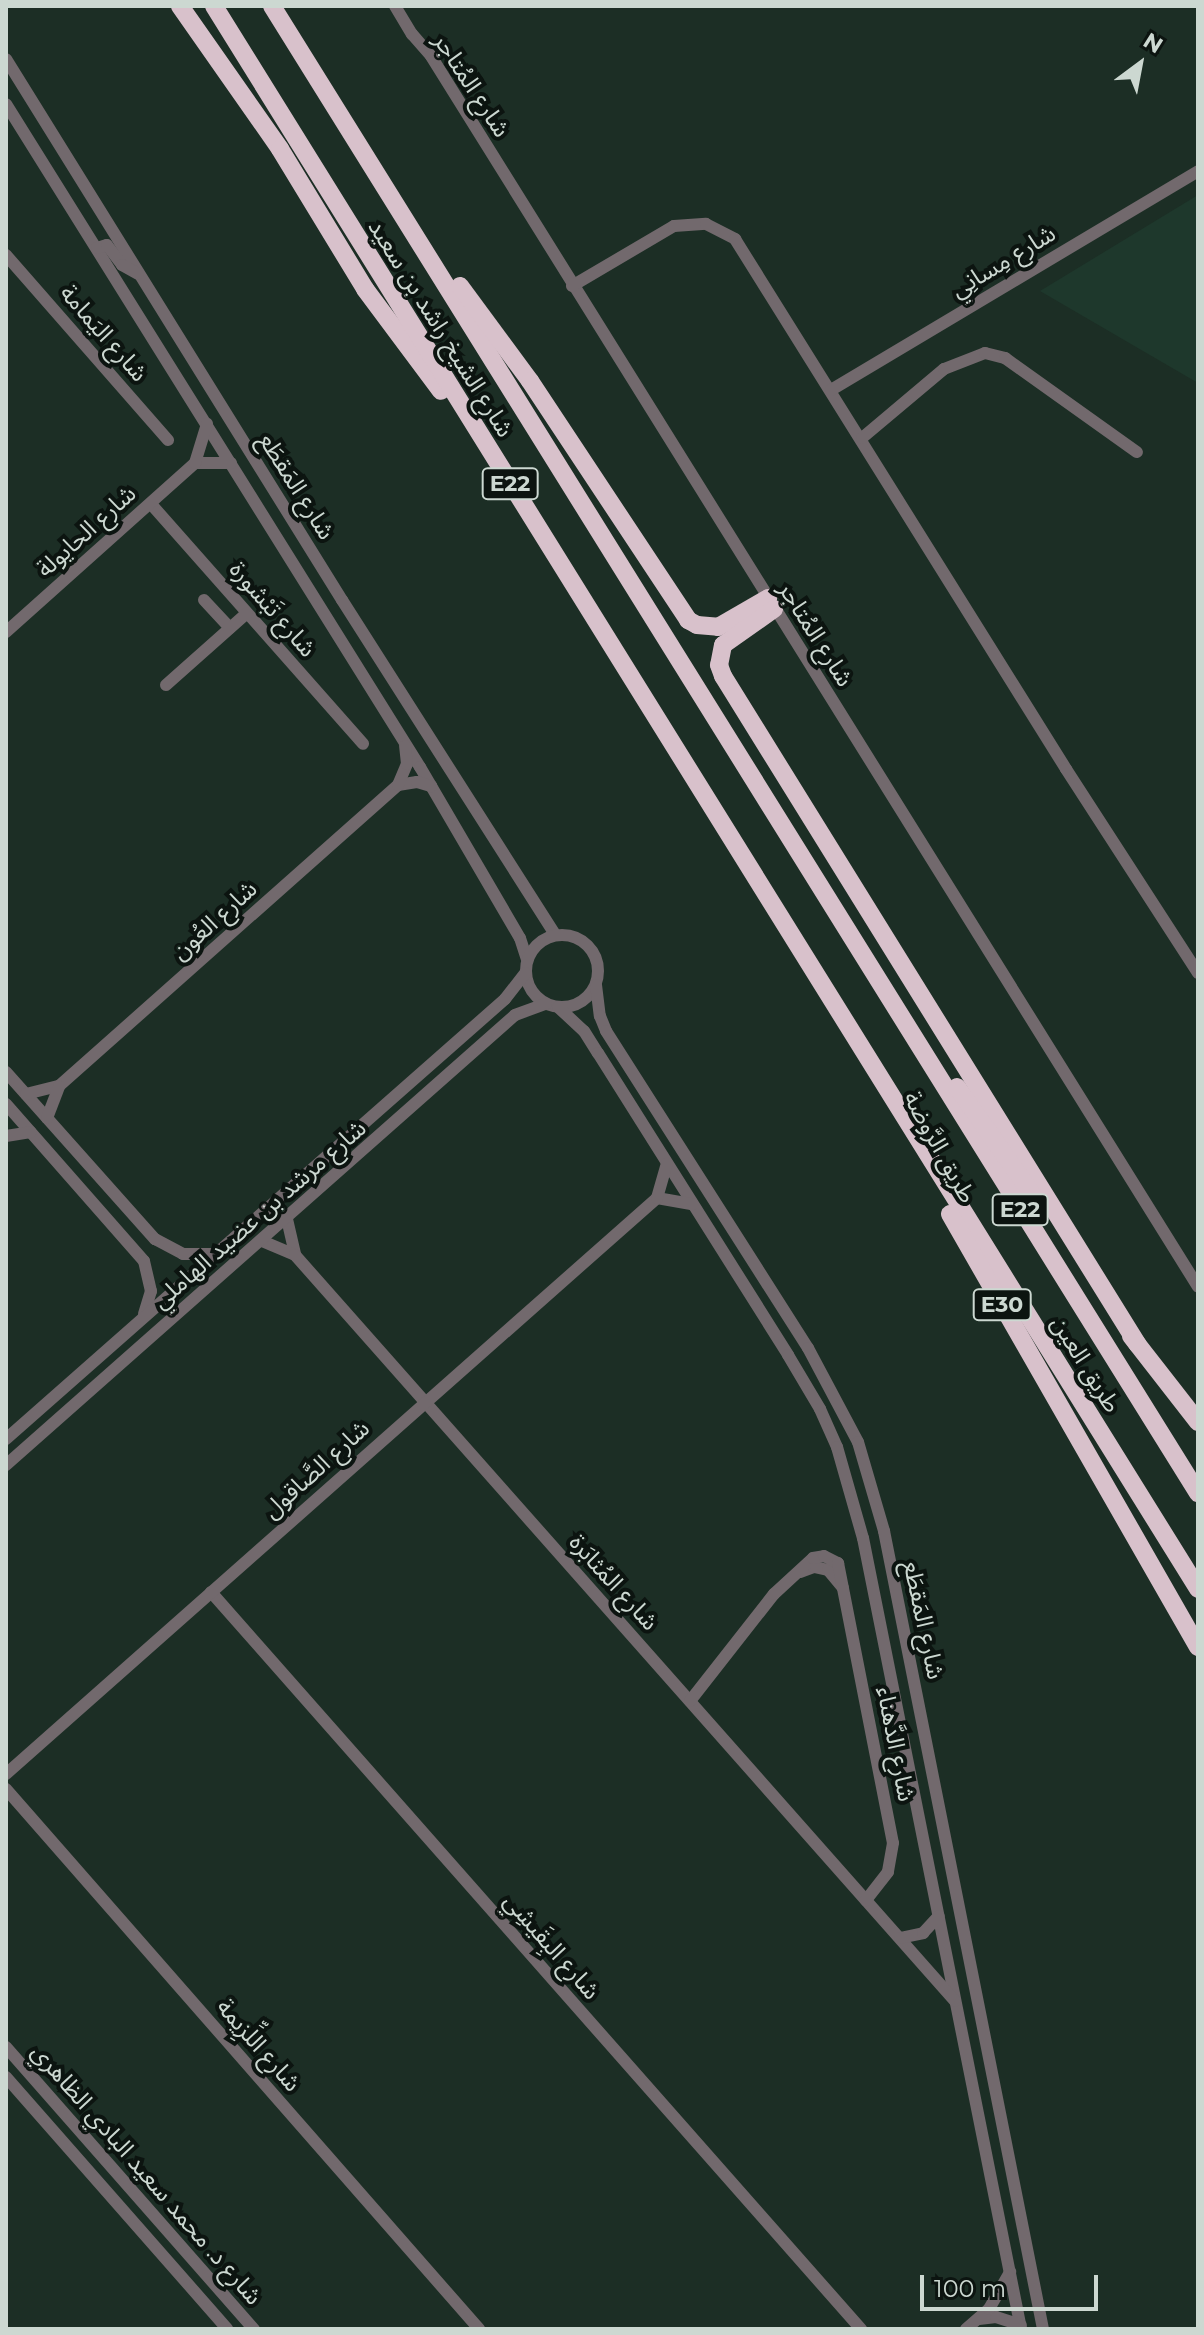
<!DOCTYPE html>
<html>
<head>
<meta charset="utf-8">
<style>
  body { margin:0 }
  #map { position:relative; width:1204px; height:2335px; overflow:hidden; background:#1c2e25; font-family:Montserrat,"Noto Sans Arabic",sans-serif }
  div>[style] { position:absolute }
  .built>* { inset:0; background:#1e382c }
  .minor>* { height:12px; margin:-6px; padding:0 6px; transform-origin:6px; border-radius:6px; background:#72696d }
  .minor>.ring { margin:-6px; padding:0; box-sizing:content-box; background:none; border:12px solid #72696d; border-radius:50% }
  .highway>* { height:18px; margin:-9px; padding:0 9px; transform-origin:9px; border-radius:9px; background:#d8c1cb }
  span { translate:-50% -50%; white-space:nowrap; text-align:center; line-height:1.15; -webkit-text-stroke:8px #0c1410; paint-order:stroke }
  .shield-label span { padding:2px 6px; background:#0c1410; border:2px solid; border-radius:6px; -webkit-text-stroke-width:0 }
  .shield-label { font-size:22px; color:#ccd8d1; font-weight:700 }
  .street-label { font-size:24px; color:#ccd8d1 }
  .frame { position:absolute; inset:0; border:8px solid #ccd8d1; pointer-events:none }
  .north { position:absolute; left:1100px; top:24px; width:80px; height:80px; -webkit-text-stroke:6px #0c1410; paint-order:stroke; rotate:32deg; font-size:22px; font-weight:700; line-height:32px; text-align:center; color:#ccd8d1 }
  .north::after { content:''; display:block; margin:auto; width:28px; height:36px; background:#ccd8d1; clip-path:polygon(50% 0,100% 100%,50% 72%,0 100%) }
  .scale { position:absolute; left:920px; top:2275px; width:178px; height:36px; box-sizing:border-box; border:4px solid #ccd8d1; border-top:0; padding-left:10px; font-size:24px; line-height:28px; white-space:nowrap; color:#ccd8d1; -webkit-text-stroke:6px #0c1410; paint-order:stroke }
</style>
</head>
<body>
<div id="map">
  <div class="built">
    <i style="clip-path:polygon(1198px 195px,1198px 383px,1040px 291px)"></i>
  </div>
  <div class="minor">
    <i style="left:395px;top:6px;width:33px;rotate:59deg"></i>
    <i style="left:412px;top:34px;width:29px;rotate:49deg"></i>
    <i style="left:431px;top:56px;width:1450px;rotate:58.07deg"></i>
    <i style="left:6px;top:59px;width:637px;rotate:58.16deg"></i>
    <i style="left:342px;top:600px;width:396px;rotate:57.5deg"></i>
    <i style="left:6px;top:104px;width:782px;rotate:58.02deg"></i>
    <i style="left:420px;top:767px;width:198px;rotate:59.7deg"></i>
    <i style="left:520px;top:938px;width:23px;rotate:72deg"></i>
    <i style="left:97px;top:248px;width:10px;rotate:-17deg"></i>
    <i style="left:107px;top:245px;width:25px;rotate:53deg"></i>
    <i style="left:122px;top:265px;width:18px;rotate:29deg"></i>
    <i style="left:6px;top:255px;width:246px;rotate:48.8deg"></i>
    <i style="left:572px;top:286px;width:118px;rotate:-30.5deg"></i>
    <i style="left:674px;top:226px;width:32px;rotate:-4deg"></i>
    <i style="left:706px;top:224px;width:33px;rotate:27deg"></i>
    <i style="left:735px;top:239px;width:625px;rotate:58.01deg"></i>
    <i style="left:1066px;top:769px;width:243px;rotate:57.1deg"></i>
    <i style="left:831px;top:390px;width:427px;rotate:-30.8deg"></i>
    <i style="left:862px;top:438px;width:107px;rotate:-40.1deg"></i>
    <i style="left:944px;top:369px;width:44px;rotate:-21.3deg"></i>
    <i style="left:985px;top:353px;width:21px;rotate:14deg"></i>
    <i style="left:1005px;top:358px;width:162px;rotate:35.5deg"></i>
    <i style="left:195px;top:463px;width:36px"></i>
    <i style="left:151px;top:504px;width:320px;rotate:48.5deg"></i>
    <i style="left:204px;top:600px;width:38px;rotate:47deg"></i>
    <i style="left:6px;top:632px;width:254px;rotate:-41.8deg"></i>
    <i style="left:195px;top:463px;width:41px;rotate:-72.9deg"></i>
    <i style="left:166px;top:685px;width:108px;rotate:-41.6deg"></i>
    <i style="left:398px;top:785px;width:19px;rotate:-9deg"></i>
    <i style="left:417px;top:782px;width:15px;rotate:16deg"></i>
    <i class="ring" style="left:526px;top:935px;width:60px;height:60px"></i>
    <i style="left:596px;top:985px;width:31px;rotate:83deg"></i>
    <i style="left:600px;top:1016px;width:16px;rotate:68deg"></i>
    <i style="left:606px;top:1031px;width:376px;rotate:57.5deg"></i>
    <i style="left:808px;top:1348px;width:106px;rotate:62deg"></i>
    <i style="left:858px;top:1442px;width:93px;rotate:73.7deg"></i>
    <i style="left:884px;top:1531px;width:814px;rotate:78.73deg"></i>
    <i style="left:558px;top:1007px;width:35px;rotate:43deg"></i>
    <i style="left:584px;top:1031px;width:26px;rotate:58deg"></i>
    <i style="left:598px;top:1053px;width:357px;rotate:57.8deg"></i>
    <i style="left:788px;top:1355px;width:63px;rotate:59.3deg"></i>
    <i style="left:820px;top:1409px;width:42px;rotate:65.9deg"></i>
    <i style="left:837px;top:1447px;width:95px;rotate:74.1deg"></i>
    <i style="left:863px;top:1538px;width:807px;rotate:78.7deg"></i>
    <i style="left:6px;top:1072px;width:224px;rotate:48.3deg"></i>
    <i style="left:155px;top:1239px;width:32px;rotate:28deg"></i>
    <i style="left:183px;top:1254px;width:32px"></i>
    <i style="left:26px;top:1094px;width:34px;rotate:-14deg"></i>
    <i style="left:59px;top:1086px;width:453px;rotate:-41.6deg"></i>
    <i style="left:398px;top:785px;width:23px;rotate:-67deg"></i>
    <i style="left:407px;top:764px;width:18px;rotate:-96deg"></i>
    <i style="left:6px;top:1104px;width:209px;rotate:48.7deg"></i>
    <i style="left:144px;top:1261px;width:31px;rotate:77deg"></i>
    <i style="left:151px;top:1291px;width:24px;rotate:107deg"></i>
    <i style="left:47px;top:1118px;width:34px;rotate:-69deg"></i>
    <i style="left:6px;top:1136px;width:25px;rotate:-9deg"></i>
    <i style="left:657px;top:1198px;width:36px;rotate:10deg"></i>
    <i style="left:287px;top:1219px;width:37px;rotate:77deg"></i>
    <i style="left:262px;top:1241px;width:36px;rotate:23deg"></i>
    <i style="left:295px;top:1255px;width:996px;rotate:48.5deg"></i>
    <i style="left:6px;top:1439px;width:665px;rotate:-41.4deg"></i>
    <i style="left:505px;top:999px;width:33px;rotate:-52deg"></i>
    <i style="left:6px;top:1465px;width:679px;rotate:-41.48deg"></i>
    <i style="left:515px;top:1015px;width:33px;rotate:-20deg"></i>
    <i style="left:800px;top:1572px;width:15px;rotate:-20deg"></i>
    <i style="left:814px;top:1567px;width:14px;rotate:12deg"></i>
    <i style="left:828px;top:1570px;width:23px;rotate:50deg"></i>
    <i style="left:211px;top:1592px;width:983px;rotate:48.59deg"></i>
    <i style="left:690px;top:1701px;width:136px;rotate:-51.9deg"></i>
    <i style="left:774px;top:1594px;width:53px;rotate:-42.7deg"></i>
    <i style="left:813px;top:1558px;width:11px;rotate:-10deg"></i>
    <i style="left:824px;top:1556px;width:16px;rotate:27deg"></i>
    <i style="left:838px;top:1563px;width:285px;rotate:78.9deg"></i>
    <i style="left:893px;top:1843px;width:29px;rotate:100deg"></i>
    <i style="left:888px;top:1872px;width:36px;rotate:128deg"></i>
    <i style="left:6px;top:1774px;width:869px;rotate:-41.5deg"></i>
    <i style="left:657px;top:1198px;width:36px;rotate:-74deg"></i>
    <i style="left:6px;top:1789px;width:718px;rotate:48.78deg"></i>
    <i style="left:900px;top:1938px;width:24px;rotate:-12deg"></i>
    <i style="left:923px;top:1933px;width:23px;rotate:-47deg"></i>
    <i style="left:6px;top:2047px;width:376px;rotate:48.7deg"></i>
    <i style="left:6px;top:2077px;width:335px;rotate:48.7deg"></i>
    <i style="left:979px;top:2319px;width:17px;rotate:-7deg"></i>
    <i style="left:996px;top:2317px;width:26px;rotate:18deg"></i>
    <i style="left:966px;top:2329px;width:30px;rotate:-41deg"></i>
    <i style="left:989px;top:2309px;width:43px;rotate:-60.4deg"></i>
  </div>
  <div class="highway">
    <i style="left:180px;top:6px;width:174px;rotate:55deg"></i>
    <i style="left:280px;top:149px;width:164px;rotate:58.7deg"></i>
    <i style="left:365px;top:289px;width:127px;rotate:53.3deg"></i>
    <i style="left:214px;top:6px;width:1864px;rotate:58.13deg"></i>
    <i style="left:272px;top:6px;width:1752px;rotate:58.09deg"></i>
    <i style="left:460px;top:286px;width:118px;rotate:53.6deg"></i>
    <i style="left:530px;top:381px;width:287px;rotate:56.5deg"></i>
    <i style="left:688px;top:620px;width:10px;rotate:29deg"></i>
    <i style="left:697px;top:625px;width:21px;rotate:5deg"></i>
    <i style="left:718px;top:627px;width:58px;rotate:-30.1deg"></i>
    <i style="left:774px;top:609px;width:62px;rotate:144.8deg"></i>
    <i style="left:723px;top:645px;width:20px;rotate:101deg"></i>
    <i style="left:719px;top:665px;width:12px;rotate:70deg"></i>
    <i style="left:723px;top:676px;width:787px;rotate:58.19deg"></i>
    <i style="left:957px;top:1087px;width:134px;rotate:55deg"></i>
    <i style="left:950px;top:1214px;width:499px;rotate:60.2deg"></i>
    <i style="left:1131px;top:1336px;width:109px;rotate:52.1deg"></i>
  </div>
  <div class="shield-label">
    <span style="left:510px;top:484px">E22</span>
    <span style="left:1020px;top:1210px">E22</span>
    <span style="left:1002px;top:1305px">E30</span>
  </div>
  <div class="street-label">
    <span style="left:472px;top:85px;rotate:57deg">شارع المُتاجر</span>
    <span style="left:1003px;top:261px;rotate:-31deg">شارع مِسانِي</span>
    <span style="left:441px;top:328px;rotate:58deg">شارع الشيخ راشد بن سعيد</span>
    <span style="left:104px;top:333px;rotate:49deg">شارع اليَمامة</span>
    <span style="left:297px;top:486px;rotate:58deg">شارع المَقطَع</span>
    <span style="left:86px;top:531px;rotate:-42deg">شارع الحايولة</span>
    <span style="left:273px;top:609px;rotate:49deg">شارع تَبْشورة</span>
    <span style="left:816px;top:634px;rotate:58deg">شارع المُتاجر</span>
    <span style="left:214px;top:920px;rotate:-42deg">شارع العُون</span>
    <span style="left:940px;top:1147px;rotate:61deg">طريق الرَّوضة</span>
    <span style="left:259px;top:1214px;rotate:-41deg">شارع مرشد بن عضيد الهاملي</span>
    <span style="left:1086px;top:1364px;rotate:58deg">طريق العين</span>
    <span style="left:316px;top:1469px;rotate:-42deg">شارع الصَّاقول</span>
    <span style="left:614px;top:1582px;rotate:48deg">شارع المُثابَرة</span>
    <span style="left:924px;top:1620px;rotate:78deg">شارع المَقطَع</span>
    <span style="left:896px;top:1744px;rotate:79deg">شارع الدَّهناء</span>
    <span style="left:552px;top:1946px;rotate:49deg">شارع البِقَيشِي</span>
    <span style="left:259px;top:2045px;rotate:49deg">شارع اللِّزِيمة</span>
    <span style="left:147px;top:2174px;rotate:49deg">شارع د. محمد سعيد البادي الظاهري</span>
  </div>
  <div class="frame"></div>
  <div class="north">N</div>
  <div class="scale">100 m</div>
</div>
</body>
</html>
